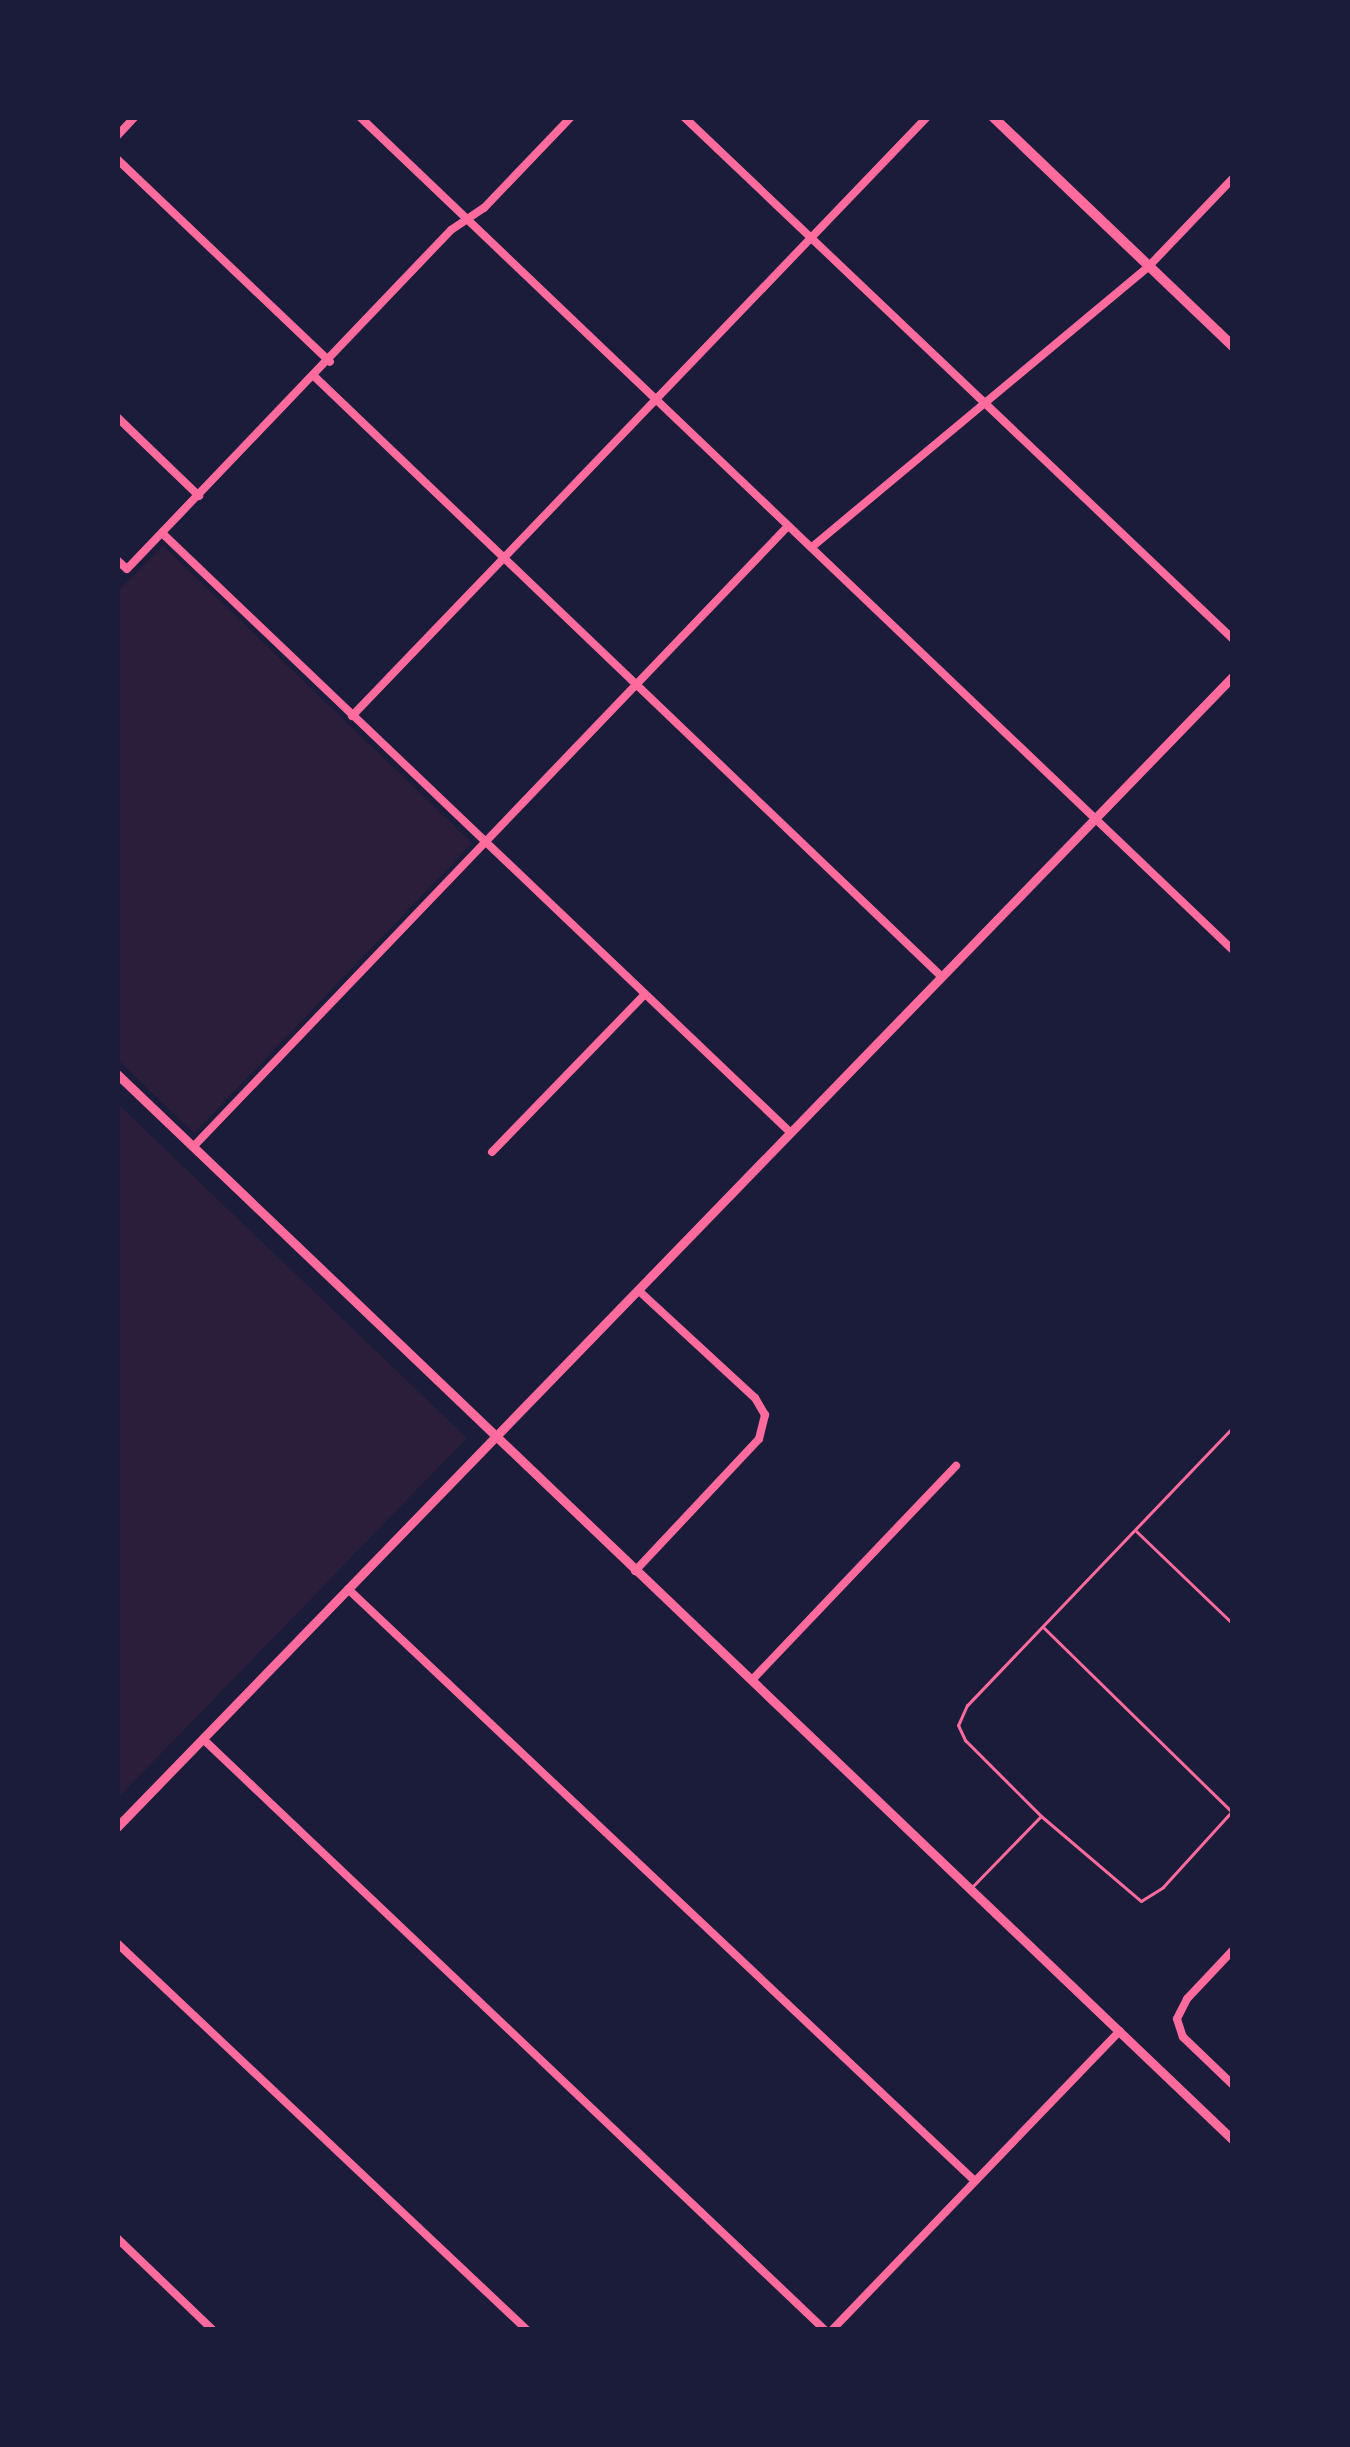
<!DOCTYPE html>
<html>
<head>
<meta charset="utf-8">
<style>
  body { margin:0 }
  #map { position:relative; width:1350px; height:2447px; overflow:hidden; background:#1b1b3a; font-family:Signika,sans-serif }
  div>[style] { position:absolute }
  .green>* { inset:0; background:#2a1e3b }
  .service>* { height:3px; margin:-1.5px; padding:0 1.5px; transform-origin:1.5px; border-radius:1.5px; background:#ff6b9d }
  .minor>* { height:8px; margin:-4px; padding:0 4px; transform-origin:4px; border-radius:4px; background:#ff6b9d }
  .tertiary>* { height:9px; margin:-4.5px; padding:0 4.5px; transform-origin:4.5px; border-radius:4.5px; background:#ff6b9d }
  .secondary>* { height:10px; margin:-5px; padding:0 5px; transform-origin:5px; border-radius:5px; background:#ff6b9d }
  span { translate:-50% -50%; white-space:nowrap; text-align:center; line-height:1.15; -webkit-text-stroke:9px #1b1b3a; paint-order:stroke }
  .frame { position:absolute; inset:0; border:120px solid #1b1b3a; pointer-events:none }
</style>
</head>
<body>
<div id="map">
  <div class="green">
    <i style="clip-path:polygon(163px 546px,472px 843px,194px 1133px,117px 1059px,117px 592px)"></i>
    <i style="clip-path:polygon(117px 1103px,467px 1438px,117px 1799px)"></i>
  </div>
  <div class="service">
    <i style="left:1233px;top:1427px;width:385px;rotate:133.7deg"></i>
    <i style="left:967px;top:1705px;width:22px;rotate:114deg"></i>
    <i style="left:958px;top:1725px;width:17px;rotate:65deg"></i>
    <i style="left:965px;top:1740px;width:107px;rotate:45deg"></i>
    <i style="left:1041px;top:1816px;width:131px;rotate:40.4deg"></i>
    <i style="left:1141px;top:1901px;width:26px;rotate:-32deg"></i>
    <i style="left:1163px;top:1887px;width:104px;rotate:-47.7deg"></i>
    <i style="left:1136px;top:1531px;width:134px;rotate:43.8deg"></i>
    <i style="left:1044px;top:1628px;width:260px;rotate:44.4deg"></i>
    <i style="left:971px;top:1888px;width:99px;rotate:-45.8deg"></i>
  </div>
  <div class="minor">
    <i style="left:360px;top:117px;width:1207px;rotate:43.66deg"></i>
    <i style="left:684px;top:117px;width:758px;rotate:43.56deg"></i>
    <i style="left:117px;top:136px;width:26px;rotate:-47deg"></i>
    <i style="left:117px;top:159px;width:294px;rotate:43.6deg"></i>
    <i style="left:315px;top:377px;width:866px;rotate:43.74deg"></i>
    <i style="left:117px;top:417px;width:114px;rotate:43.9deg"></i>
    <i style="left:162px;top:533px;width:868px;rotate:43.65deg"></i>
    <i style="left:812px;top:547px;width:440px;rotate:-39.8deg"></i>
    <i style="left:1150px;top:265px;width:120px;rotate:-46.3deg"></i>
    <i style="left:117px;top:560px;width:13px;rotate:42deg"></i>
    <i style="left:127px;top:569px;width:469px;rotate:-46.3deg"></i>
    <i style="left:451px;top:230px;width:40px;rotate:-34deg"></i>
    <i style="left:484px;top:208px;width:126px;rotate:-46.3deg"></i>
    <i style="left:352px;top:716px;width:830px;rotate:-46.17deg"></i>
    <i style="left:193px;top:1147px;width:860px;rotate:-46.22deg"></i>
    <i style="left:492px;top:1152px;width:220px;rotate:-45.9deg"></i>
    <i style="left:635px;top:1571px;width:181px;rotate:-46.8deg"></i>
    <i style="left:759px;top:1439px;width:25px;rotate:-76deg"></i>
    <i style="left:765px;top:1415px;width:20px;rotate:-120deg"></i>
    <i style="left:755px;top:1398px;width:159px;rotate:-137.3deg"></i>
    <i style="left:348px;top:1589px;width:862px;rotate:43.36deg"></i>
    <i style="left:752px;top:1680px;width:296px;rotate:-46.4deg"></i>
    <i style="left:203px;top:1739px;width:858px;rotate:43.54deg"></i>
    <i style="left:117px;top:1943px;width:564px;rotate:43.35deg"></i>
    <i style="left:1233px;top:1950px;width:67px;rotate:133.2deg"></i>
    <i style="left:1187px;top:1999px;width:22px;rotate:117deg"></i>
    <i style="left:1177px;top:2019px;width:19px;rotate:72deg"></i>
    <i style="left:1183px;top:2037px;width:69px;rotate:43.8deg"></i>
    <i style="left:117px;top:2238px;width:133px;rotate:43.8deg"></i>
    <i style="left:832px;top:2330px;width:415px;rotate:-46.1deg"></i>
  </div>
  <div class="tertiary">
    <i style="left:117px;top:1074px;width:1543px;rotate:43.69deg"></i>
    <i style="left:117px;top:1827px;width:1603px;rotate:-45.88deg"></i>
  </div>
  <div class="secondary">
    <i style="left:993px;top:117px;width:332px;rotate:43.7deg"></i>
  </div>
  <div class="frame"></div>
</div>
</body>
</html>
